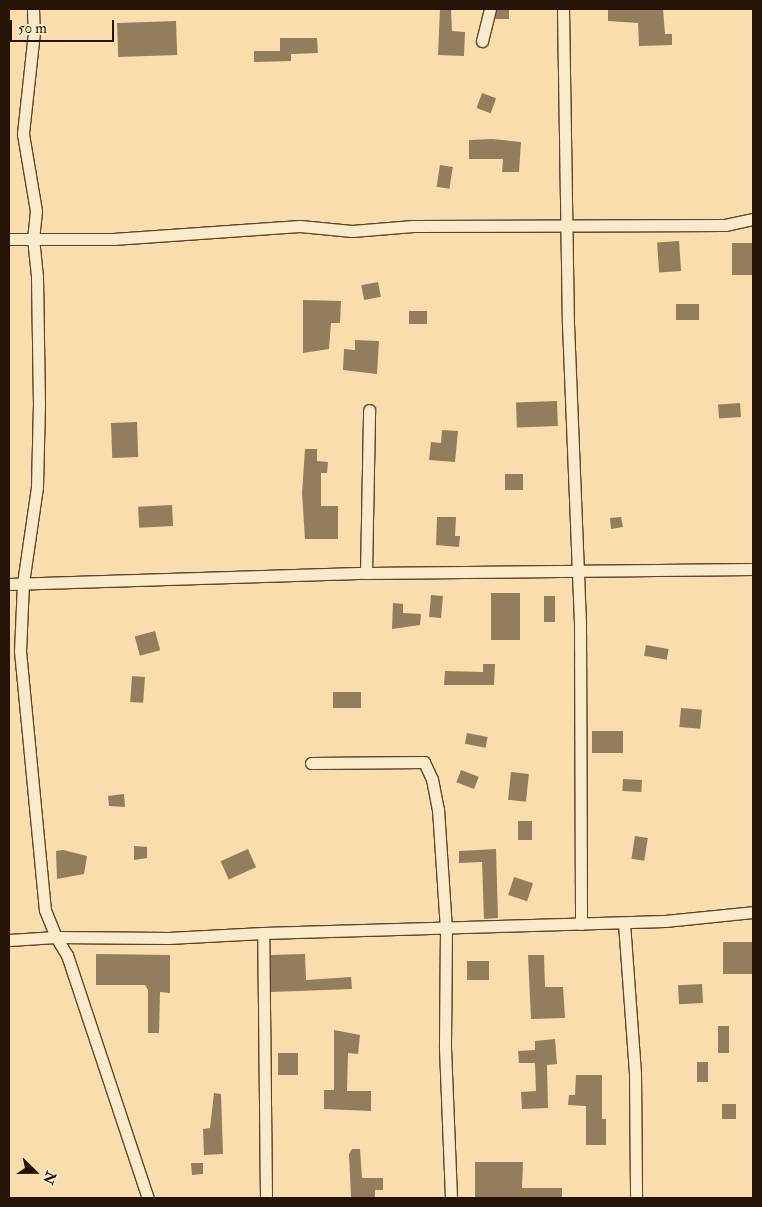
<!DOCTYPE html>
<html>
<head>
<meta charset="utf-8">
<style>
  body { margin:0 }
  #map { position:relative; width:762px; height:1207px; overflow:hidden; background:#f7deac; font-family:"IM FELL Double Pica",serif }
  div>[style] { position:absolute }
  .building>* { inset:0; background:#937d5c; transform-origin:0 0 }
  .roads { filter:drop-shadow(1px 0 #5b462f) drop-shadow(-1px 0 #5b462f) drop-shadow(0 1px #5b462f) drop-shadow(0 -1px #5b462f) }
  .street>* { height:11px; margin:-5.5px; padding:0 5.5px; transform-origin:5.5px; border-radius:5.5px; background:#faeac9 }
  span { translate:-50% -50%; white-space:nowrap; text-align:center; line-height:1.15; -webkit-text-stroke:4px #faeac9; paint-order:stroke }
  .frame { position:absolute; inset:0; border:10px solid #271305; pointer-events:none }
  .north { position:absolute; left:10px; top:1147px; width:50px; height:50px; -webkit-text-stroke:4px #faeac9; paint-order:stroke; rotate:112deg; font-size:14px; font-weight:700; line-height:20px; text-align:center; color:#271305 }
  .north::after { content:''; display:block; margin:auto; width:18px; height:22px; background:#271305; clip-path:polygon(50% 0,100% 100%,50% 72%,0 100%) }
  .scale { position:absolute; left:10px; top:20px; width:104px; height:22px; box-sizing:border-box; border:2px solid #271305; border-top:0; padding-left:6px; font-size:15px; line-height:18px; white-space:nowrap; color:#271305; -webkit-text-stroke:4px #faeac9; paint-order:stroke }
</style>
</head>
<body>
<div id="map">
  <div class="building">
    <i style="clip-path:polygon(440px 9px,451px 9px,452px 31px,465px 32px,464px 56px,438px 55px)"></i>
    <i style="clip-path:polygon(497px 9px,509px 9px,509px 19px,495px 19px)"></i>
    <i style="clip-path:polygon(608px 9px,663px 9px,665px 34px,672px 34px,672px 45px,639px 46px,638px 23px,608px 21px)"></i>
    <i style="left:176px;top:21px;width:34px;height:59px;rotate:88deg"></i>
    <i style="clip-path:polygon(280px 38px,317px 38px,318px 53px,291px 54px,291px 61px,254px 62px,254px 51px,280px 51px)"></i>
    <i style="left:482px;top:93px;width:15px;height:16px;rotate:20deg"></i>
    <i style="clip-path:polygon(492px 139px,521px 142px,519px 172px,502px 172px,503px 159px,469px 159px,469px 140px)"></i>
    <i style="left:440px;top:165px;width:13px;height:22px;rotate:9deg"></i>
    <i style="left:679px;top:241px;width:30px;height:22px;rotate:86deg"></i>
    <i style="left:753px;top:243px;width:32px;height:21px;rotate:90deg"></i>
    <i style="left:378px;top:282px;width:15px;height:17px;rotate:79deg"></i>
    <i style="clip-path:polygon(303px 300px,341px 301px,340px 323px,331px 323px,329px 349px,303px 353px)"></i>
    <i style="left:699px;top:304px;width:16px;height:23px;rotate:90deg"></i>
    <i style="left:409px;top:311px;width:18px;height:13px"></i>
    <i style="clip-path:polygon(355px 340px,379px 341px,377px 374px,343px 370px,344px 349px,355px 350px)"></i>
    <i style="left:557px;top:401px;width:25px;height:41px;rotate:88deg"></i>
    <i style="left:740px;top:403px;width:14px;height:22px;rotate:86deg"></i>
    <i style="left:137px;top:422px;width:35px;height:26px;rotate:88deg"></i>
    <i style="clip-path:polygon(442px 430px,458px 431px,455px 462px,429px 460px,431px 442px,441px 443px)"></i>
    <i style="clip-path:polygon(305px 449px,317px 449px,317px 461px,328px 462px,327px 473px,321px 473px,321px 506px,338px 506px,338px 539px,305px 539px,302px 493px)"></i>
    <i style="left:505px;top:474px;width:18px;height:16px"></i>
    <i style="left:172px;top:505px;width:21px;height:34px;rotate:87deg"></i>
    <i style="clip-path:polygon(437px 517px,456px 517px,455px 536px,460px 536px,459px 547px,436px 545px)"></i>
    <i style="clip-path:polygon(621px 517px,623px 527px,611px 529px,610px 518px)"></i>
    <i style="left:491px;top:593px;width:29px;height:47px"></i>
    <i style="left:431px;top:595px;width:12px;height:22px;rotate:5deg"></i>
    <i style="left:544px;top:596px;width:11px;height:26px"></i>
    <i style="clip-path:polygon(393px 603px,403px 604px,403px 613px,421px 614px,420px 625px,392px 629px)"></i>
    <i style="left:155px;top:631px;width:20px;height:21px;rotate:75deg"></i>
    <i style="left:646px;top:645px;width:23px;height:11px;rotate:10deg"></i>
    <i style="clip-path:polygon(483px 664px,495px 664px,494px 685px,444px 685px,445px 671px,483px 672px)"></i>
    <i style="left:132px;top:676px;width:13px;height:26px;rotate:4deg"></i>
    <i style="left:361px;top:692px;width:16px;height:28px;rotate:90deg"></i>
    <i style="left:681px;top:708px;width:21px;height:19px;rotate:5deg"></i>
    <i style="left:592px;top:731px;width:31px;height:22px"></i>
    <i style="left:467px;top:733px;width:21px;height:11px;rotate:11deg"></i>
    <i style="left:461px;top:770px;width:19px;height:13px;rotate:21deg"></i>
    <i style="left:511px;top:772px;width:18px;height:28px;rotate:6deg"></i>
    <i style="left:623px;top:779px;width:19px;height:12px;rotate:3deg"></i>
    <i style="clip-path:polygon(124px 794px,125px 807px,109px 806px,108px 796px)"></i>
    <i style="left:518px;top:821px;width:14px;height:19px"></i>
    <i style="left:635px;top:836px;width:13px;height:23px;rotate:9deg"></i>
    <i style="clip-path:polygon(134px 846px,147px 847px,147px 858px,134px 860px)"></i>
    <i style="left:248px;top:849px;width:20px;height:30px;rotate:66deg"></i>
    <i style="clip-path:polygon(496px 849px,498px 918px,484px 919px,482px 862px,459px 863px,459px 851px)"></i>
    <i style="clip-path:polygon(63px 850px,87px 856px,84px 874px,57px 879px,56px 851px)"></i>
    <i style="left:514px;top:877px;width:20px;height:19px;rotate:18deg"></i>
    <i style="left:753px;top:942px;width:32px;height:30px;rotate:90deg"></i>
    <i style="clip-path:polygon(96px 954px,170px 955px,170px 993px,160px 992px,159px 1033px,148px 1033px,148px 990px,145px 985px,96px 985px)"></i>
    <i style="clip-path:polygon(305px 954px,306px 980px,351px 977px,352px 989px,271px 992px,271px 955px)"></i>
    <i style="clip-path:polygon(528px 955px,544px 955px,545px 987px,563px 987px,565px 1018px,531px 1019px)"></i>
    <i style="left:467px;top:961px;width:22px;height:19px"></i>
    <i style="left:702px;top:984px;width:19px;height:24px;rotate:87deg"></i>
    <i style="left:718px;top:1026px;width:11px;height:27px"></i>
    <i style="clip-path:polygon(334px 1030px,360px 1035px,358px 1054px,348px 1053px,347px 1091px,371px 1091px,371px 1111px,324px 1109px,324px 1090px,334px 1090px)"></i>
    <i style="clip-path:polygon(555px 1039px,557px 1064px,547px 1065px,548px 1108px,522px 1109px,521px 1092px,536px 1091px,535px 1063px,519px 1063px,518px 1051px,535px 1050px,535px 1041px)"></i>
    <i style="left:278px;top:1053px;width:20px;height:22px"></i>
    <i style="left:697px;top:1062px;width:11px;height:20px"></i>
    <i style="clip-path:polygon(576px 1075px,602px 1075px,602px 1119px,606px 1119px,606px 1145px,586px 1145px,586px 1106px,568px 1105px,569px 1095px,575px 1095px)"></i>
    <i style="clip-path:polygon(214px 1093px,221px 1094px,223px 1154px,204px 1155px,203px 1129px,210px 1128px)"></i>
    <i style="left:736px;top:1104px;width:15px;height:14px;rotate:90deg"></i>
    <i style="clip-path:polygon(352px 1149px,360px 1149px,362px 1178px,383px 1178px,383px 1190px,375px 1190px,375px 1198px,351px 1197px,349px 1154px)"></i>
    <i style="clip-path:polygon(475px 1162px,523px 1162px,522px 1188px,562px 1188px,562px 1198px,475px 1198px)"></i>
    <i style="clip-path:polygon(191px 1163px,203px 1163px,203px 1174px,192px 1175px)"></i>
  </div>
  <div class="roads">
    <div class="street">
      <i style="left:33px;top:9px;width:23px;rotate:88deg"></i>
      <i style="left:34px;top:32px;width:103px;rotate:96.2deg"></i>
      <i style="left:23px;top:134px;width:78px;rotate:80.4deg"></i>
      <i style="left:36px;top:211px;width:27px;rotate:96deg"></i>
      <i style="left:33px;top:238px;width:39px;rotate:84deg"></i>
      <i style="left:37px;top:277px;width:127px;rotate:89.1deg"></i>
      <i style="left:39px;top:404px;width:83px;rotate:91.4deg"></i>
      <i style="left:37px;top:487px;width:97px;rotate:98.3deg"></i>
      <i style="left:23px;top:583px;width:68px;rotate:92.5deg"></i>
      <i style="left:20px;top:651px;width:260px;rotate:84.5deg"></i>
      <i style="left:45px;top:910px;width:29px;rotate:68deg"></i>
      <i style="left:56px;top:937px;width:112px;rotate:0.5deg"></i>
      <i style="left:168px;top:938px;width:95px;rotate:-3deg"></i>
      <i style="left:563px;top:9px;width:315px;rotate:89.1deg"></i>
      <i style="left:568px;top:324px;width:299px;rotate:87.7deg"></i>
      <i style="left:580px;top:623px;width:301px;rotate:89.8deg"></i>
      <i style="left:482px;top:41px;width:33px;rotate:-76deg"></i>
      <i style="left:9px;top:239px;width:104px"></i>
      <i style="left:113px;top:239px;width:187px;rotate:-4deg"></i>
      <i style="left:300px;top:226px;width:52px;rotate:5.5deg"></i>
      <i style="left:352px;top:231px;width:61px;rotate:-4.7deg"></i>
      <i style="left:413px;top:226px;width:312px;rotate:-0.2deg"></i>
      <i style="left:725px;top:225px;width:29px;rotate:-12deg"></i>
      <i style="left:366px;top:573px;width:163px;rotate:-88.9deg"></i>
      <i style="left:9px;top:584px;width:357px;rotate:-1.8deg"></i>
      <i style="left:366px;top:573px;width:387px;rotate:-0.6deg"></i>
      <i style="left:311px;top:763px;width:113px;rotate:-0.5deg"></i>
      <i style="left:424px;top:762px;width:19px;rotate:65deg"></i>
      <i style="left:432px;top:779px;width:31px;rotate:79deg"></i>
      <i style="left:438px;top:809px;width:120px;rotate:86.2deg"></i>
      <i style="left:446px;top:929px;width:119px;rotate:90.5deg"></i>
      <i style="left:445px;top:1048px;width:150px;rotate:87.7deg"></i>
      <i style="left:624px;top:923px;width:151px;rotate:85.8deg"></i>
      <i style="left:635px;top:1074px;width:124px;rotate:89.5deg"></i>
      <i style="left:9px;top:940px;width:47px;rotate:-3.7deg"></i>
      <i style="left:56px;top:937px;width:21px;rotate:59deg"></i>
      <i style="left:67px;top:955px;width:256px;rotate:71.6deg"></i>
      <i style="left:266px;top:1198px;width:265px;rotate:-90.6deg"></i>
      <i style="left:263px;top:933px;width:402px;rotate:-1.7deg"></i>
      <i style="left:665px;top:921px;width:88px;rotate:-5.8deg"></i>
    </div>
  </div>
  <div class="frame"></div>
  <div class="north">N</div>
  <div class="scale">50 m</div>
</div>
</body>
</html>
